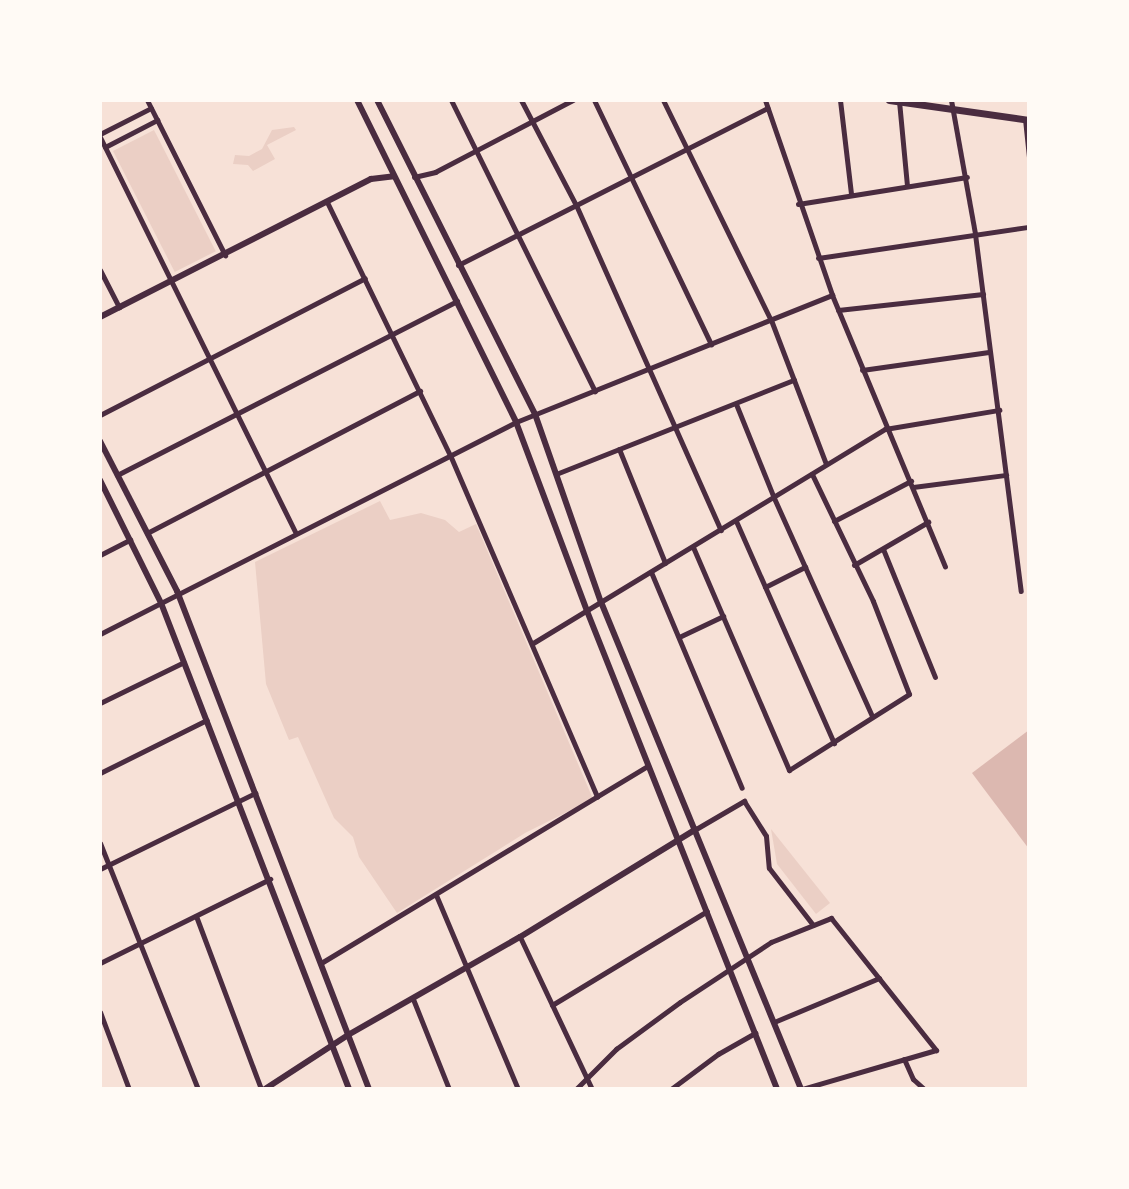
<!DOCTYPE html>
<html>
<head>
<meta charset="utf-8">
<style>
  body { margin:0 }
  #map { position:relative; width:1129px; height:1189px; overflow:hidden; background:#f7e1d7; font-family:Poppins,sans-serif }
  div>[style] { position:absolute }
  .green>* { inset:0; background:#ebcfc5; transform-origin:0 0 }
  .water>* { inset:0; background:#dcb8b0 }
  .minor>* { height:5px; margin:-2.5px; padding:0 2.5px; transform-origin:2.5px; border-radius:2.5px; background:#4a2c40 }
  .tertiary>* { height:6px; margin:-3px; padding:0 3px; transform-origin:3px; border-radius:3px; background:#4a2c40 }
  .secondary>* { height:7px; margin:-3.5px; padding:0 3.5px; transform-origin:3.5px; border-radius:3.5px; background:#4a2c40 }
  span { translate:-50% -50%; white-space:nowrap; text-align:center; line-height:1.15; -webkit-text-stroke:8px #fffaf5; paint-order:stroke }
  .frame { position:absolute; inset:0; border:102px solid #fffaf5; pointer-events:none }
</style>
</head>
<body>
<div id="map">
  <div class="green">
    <i style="clip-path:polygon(294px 127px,296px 130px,267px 145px,275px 159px,253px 171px,248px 165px,233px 164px,235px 155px,249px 156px,262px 149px,272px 130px)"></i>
    <i style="left:154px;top:130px;width:136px;height:46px;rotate:63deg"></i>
    <i style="clip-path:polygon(380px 501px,390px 520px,421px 513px,445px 520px,459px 532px,476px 524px,593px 799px,525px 833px,397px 913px,359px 857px,353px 837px,334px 818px,298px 737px,289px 740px,266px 684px,255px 562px)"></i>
    <i style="clip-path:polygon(771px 829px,830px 903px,816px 914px,777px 864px)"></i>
  </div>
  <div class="water">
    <i style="clip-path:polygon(1029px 730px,1029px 849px,972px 773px)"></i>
  </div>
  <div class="minor">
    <i style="left:147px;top:100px;width:174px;rotate:63.3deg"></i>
    <i style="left:451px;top:100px;width:325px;rotate:63.7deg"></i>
    <i style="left:521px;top:100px;width:119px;rotate:62.4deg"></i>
    <i style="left:576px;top:205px;width:356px;rotate:66deg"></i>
    <i style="left:594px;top:100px;width:271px;rotate:64.4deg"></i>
    <i style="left:663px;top:100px;width:245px;rotate:63.9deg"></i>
    <i style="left:771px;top:320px;width:154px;rotate:69.1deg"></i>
    <i style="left:765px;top:100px;width:206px;rotate:71deg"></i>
    <i style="left:832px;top:295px;width:294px;rotate:67.4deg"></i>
    <i style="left:840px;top:100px;width:95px;rotate:83.3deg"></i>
    <i style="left:951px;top:100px;width:136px;rotate:79.8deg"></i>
    <i style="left:975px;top:234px;width:360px;rotate:82.7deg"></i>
    <i style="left:899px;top:101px;width:85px;rotate:84.6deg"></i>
    <i style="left:1025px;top:119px;width:39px;rotate:84deg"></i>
    <i style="left:100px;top:134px;width:57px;rotate:-27deg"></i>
    <i style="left:100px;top:137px;width:442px;rotate:63.7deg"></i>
    <i style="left:105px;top:147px;width:59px;rotate:-27.4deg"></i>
    <i style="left:414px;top:177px;width:22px;rotate:-13deg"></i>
    <i style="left:435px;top:172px;width:156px;rotate:-27.6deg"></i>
    <i style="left:327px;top:202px;width:281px;rotate:64.1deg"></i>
    <i style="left:450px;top:455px;width:372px;rotate:66.7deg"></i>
    <i style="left:798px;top:204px;width:171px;rotate:-9.1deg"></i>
    <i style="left:818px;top:258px;width:213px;rotate:-8.4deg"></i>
    <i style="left:458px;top:265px;width:347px;rotate:-26.9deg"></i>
    <i style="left:100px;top:270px;width:42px;rotate:62.8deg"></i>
    <i style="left:838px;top:310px;width:146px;rotate:-6.3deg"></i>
    <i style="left:862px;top:370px;width:128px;rotate:-8.1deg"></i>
    <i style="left:736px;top:404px;width:101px;rotate:68deg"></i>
    <i style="left:774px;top:498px;width:239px;rotate:65.8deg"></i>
    <i style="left:100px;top:415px;width:298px;rotate:-27.3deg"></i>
    <i style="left:619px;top:449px;width:123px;rotate:68deg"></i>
    <i style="left:556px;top:474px;width:256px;rotate:-21.6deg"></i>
    <i style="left:117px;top:475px;width:382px;rotate:-27.1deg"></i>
    <i style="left:913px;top:487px;width:94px;rotate:-7.4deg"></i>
    <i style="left:736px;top:521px;width:243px;rotate:66.2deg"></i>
    <i style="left:834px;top:521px;width:87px;rotate:-27.5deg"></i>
    <i style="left:147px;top:533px;width:308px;rotate:-27.5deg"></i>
    <i style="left:693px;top:547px;width:243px;rotate:66.7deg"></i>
    <i style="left:789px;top:770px;width:142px;rotate:-32.3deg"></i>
    <i style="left:909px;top:694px;width:100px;rotate:-111.2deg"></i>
    <i style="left:873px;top:601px;width:141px;rotate:-115.7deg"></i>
    <i style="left:883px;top:549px;width:138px;rotate:67.9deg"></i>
    <i style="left:100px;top:555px;width:34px;rotate:-27deg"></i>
    <i style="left:854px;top:565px;width:86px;rotate:-30.2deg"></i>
    <i style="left:651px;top:572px;width:234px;rotate:67.2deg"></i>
    <i style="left:765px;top:587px;width:45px;rotate:-26.6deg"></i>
    <i style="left:100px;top:634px;width:467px;rotate:-27deg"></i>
    <i style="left:516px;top:422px;width:341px;rotate:-21.9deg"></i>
    <i style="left:679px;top:637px;width:49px;rotate:-25.5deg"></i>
    <i style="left:533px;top:643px;width:412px;rotate:-31.3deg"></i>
    <i style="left:885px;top:429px;width:116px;rotate:-9.5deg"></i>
    <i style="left:100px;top:703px;width:93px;rotate:-26deg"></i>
    <i style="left:100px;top:773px;width:119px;rotate:-26.4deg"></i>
    <i style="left:696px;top:829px;width:56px;rotate:-30.3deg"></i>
    <i style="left:744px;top:801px;width:41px;rotate:57.8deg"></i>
    <i style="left:766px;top:836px;width:32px;rotate:85deg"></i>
    <i style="left:769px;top:868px;width:72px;rotate:52.3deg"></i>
    <i style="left:100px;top:843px;width:265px;rotate:68.3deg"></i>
    <i style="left:100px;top:869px;width:173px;rotate:-26.1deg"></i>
    <i style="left:436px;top:895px;width:211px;rotate:67.1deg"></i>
    <i style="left:196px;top:916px;width:185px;rotate:69.4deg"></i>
    <i style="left:520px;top:937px;width:168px;rotate:64.7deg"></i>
    <i style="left:100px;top:963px;width:190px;rotate:-26.3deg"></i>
    <i style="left:321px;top:963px;width:382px;rotate:-31.1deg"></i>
    <i style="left:413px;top:999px;width:97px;rotate:68.2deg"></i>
    <i style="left:552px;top:1005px;width:181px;rotate:-31.2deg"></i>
    <i style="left:100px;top:1012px;width:82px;rotate:69.4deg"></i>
    <i style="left:774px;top:1022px;width:114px;rotate:-22.7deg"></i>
    <i style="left:904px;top:1059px;width:22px;rotate:66deg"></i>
    <i style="left:913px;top:1079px;width:15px;rotate:42deg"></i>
    <i style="left:576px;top:1089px;width:57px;rotate:-45deg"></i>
    <i style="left:616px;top:1049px;width:79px;rotate:-36.3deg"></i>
    <i style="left:680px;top:1002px;width:109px;rotate:-33.4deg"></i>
    <i style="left:771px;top:942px;width:65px;rotate:-21.8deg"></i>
    <i style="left:831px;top:918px;width:169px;rotate:51.5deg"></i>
    <i style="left:936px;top:1050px;width:140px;rotate:163.8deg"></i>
    <i style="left:671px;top:1089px;width:59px;rotate:-36.7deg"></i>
    <i style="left:718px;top:1054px;width:43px;rotate:-29.6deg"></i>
  </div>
  <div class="tertiary">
    <i style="left:357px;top:100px;width:359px;rotate:63.7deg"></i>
    <i style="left:516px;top:422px;width:202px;rotate:69.4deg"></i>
    <i style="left:587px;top:611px;width:514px;rotate:68.32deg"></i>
    <i style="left:377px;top:100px;width:352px;rotate:63.3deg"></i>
    <i style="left:535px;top:414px;width:199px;rotate:70.7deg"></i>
    <i style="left:601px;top:602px;width:526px;rotate:67.67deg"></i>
    <i style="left:100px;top:317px;width:304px;rotate:-27deg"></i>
    <i style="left:371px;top:179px;width:23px;rotate:-7deg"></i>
    <i style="left:100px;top:441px;width:169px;rotate:62.8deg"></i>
    <i style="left:177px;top:591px;width:534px;rotate:68.92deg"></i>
    <i style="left:100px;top:480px;width:137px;rotate:63.6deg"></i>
    <i style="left:161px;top:603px;width:521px;rotate:68.85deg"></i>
    <i style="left:265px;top:1089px;width:99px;rotate:-33deg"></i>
    <i style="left:348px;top:1035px;width:198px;rotate:-29.7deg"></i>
    <i style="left:520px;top:937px;width:206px;rotate:-31.5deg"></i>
  </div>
  <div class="secondary">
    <i style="left:889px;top:100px;width:141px;rotate:8.1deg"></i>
  </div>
  <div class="frame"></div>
</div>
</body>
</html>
